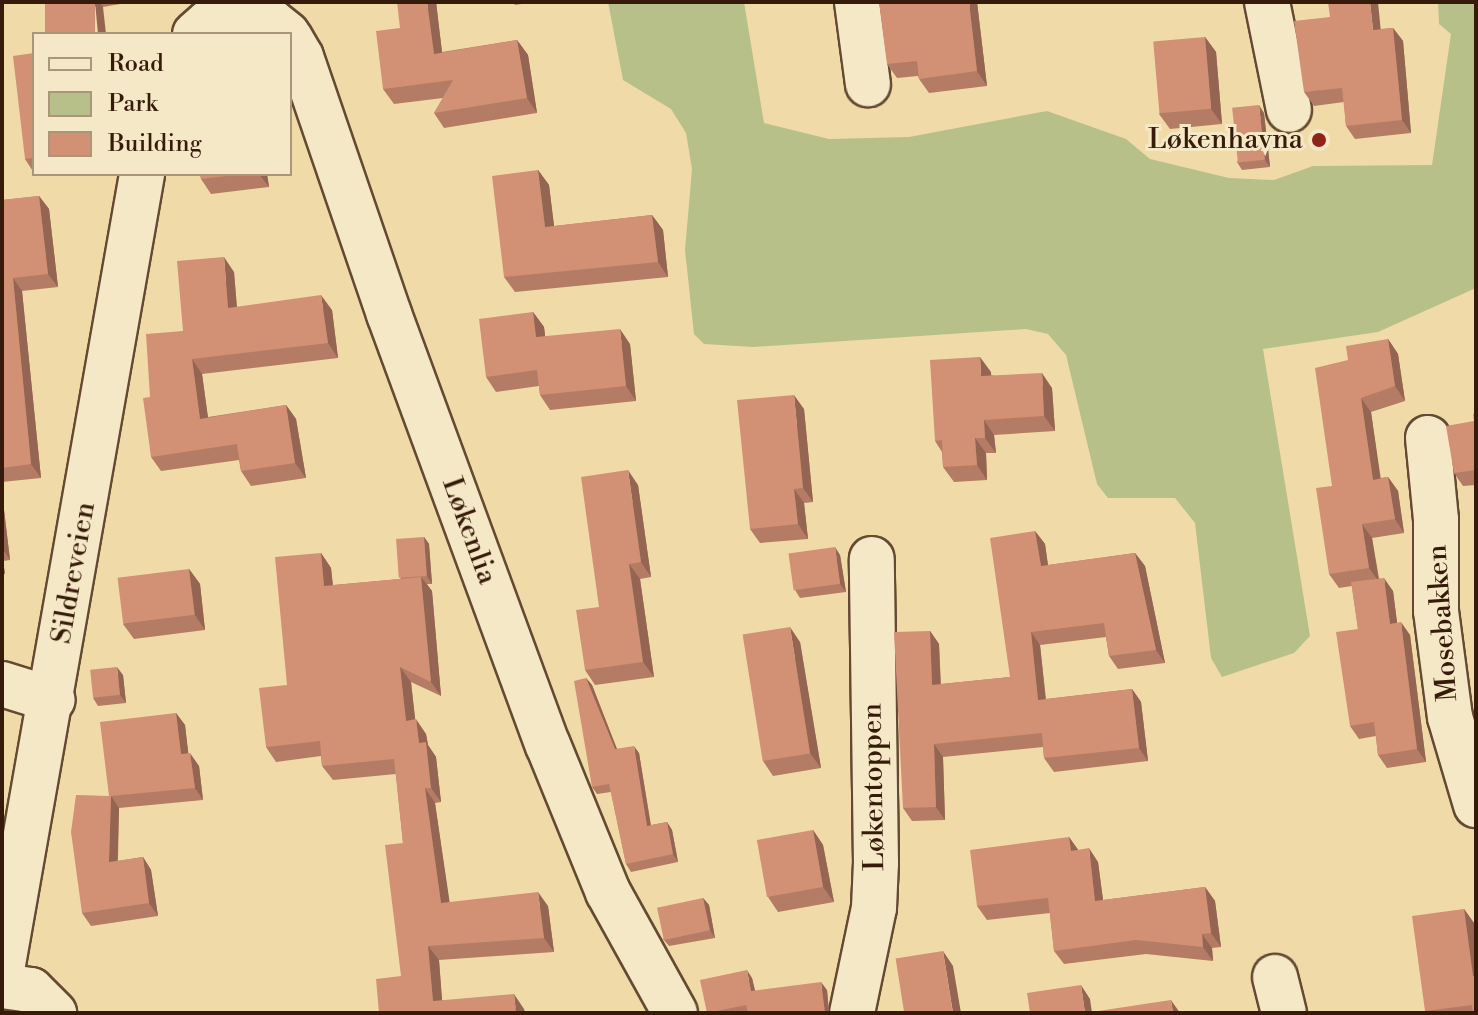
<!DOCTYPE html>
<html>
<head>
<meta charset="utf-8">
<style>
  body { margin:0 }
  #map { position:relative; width:1478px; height:1015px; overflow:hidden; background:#f0dba8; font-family:"Libre Bodoni",serif }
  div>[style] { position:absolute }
  .green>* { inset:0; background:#b8c089 }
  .roads { filter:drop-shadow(2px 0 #644a32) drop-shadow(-2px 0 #644a32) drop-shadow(0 2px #644a32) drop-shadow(0 -2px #644a32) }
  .minor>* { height:44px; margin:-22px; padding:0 22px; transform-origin:22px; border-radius:22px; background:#f5e8c6 }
  .wall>* { inset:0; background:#b57c65 }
  .shaded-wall>* { inset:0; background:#936552 }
  .building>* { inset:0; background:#d29075; transform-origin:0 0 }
  .dots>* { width:22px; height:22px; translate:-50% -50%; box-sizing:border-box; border:4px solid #f5e8c6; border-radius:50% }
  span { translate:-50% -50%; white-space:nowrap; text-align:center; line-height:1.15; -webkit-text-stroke:6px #f5e8c6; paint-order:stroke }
  .poi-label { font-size:28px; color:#361a0a }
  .right { translate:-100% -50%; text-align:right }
  .street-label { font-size:28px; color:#361a0a }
  .frame { position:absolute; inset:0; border:4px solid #361a0a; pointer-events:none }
  .legend { position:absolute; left:32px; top:32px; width:260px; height:144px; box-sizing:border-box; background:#f5e8c6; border:2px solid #a9967b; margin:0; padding:10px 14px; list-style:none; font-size:24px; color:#361a0a }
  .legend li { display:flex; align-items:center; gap:16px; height:40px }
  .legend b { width:40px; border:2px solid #a9967b }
</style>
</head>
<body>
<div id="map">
  <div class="green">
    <i style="clip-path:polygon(608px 2px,744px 2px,764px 123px,829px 139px,909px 137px,1047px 111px,1126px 139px,1150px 159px,1229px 178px,1274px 180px,1313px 166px,1432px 165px,1451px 34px,1439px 24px,1438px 2px,1476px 2px,1476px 288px,1378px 332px,1263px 349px,1310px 636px,1294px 653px,1222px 677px,1211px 658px,1195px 523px,1175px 498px,1108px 498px,1097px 484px,1066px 355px,1048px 334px,1026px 329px,753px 347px,704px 344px,694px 334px,685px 250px,692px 169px,686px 133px,671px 109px,623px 80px)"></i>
  </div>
  <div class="roads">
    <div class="minor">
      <i style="left:857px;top:2px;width:83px;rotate:82.4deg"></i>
      <i style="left:1267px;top:2px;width:110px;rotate:78.5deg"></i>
      <i style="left:195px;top:34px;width:18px;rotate:-41deg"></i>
      <i style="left:209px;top:22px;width:39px;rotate:-12deg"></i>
      <i style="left:247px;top:14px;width:25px;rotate:16deg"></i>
      <i style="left:271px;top:21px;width:21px;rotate:39deg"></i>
      <i style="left:290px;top:38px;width:22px;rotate:60deg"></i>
      <i style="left:301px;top:57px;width:272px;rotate:71.1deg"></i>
      <i style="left:389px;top:314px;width:459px;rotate:69.8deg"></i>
      <i style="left:548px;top:745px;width:159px;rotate:67.8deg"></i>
      <i style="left:608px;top:892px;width:138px;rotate:61deg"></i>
      <i style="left:1428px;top:438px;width:82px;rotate:84.4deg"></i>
      <i style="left:1436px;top:520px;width:91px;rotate:90deg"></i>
      <i style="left:1436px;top:611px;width:107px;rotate:82.5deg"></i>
      <i style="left:1450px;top:717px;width:92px;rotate:73.5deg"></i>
      <i style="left:2px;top:684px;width:53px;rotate:17.4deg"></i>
      <i style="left:2px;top:970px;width:808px;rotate:-80.02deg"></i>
      <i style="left:1275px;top:977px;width:37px;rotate:76deg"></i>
      <i style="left:2px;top:986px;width:29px;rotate:8deg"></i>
      <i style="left:31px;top:990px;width:33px;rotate:45deg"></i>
      <i style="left:852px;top:1013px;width:107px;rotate:-78.2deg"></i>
      <i style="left:874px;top:908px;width:45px;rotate:-87.5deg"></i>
      <i style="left:876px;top:863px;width:304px;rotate:-90.8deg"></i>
    </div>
  </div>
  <div class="wall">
    <i style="clip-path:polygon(45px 2px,126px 2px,126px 3px,103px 7px)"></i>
    <i style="clip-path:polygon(436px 2px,442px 52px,517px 40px,528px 55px,537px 113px,444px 128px,434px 113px,443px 98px,394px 104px,383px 89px,400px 28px)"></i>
    <i style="clip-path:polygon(513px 2px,535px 2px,515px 5px)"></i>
    <i style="clip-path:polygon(977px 2px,987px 86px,929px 93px,919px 79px,918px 76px,897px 78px,887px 64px)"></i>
    <i style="clip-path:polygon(1393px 28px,1403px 41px,1411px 133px,1355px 139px,1346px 126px,1344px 102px,1314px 106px,1304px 92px,1381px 29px)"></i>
    <i style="clip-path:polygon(1205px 37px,1216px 52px,1222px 124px,1170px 129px,1159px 114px)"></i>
    <i style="clip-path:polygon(34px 53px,34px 173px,25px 159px)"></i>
    <i style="clip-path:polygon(1264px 113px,1270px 167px,1242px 170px,1237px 162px)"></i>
    <i style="clip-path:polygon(538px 170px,549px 185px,554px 226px,652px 215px,663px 230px,668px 277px,515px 292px,504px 277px)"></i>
    <i style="clip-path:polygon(200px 174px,267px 174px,269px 187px,211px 194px,201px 179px)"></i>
    <i style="clip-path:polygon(39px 196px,49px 209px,58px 287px,22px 291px,41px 478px,2px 482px,2px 200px)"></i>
    <i style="clip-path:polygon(234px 272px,237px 307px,332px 310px,338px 358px,202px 374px,208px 417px,286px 405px,296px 419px,306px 478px,251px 486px,241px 471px,239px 460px,161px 471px,151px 457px,150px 397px,183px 331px)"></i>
    <i style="clip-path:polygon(533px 312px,544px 327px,545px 336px,630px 344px,636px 401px,550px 410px,540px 395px,539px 386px,496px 392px,486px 377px)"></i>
    <i style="clip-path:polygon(1388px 339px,1398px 354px,1405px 401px,1371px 412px,1380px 478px,1388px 477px,1398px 491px,1404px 533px,1372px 538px,1379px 578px,1393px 591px,1397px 623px,1410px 635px,1426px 762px,1387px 768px,1378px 755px,1376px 736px,1359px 739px,1350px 726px,1358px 629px,1352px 586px,1339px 588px,1329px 574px,1332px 486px,1348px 360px)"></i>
    <i style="clip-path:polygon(991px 372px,991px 375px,1052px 388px,1055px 431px,994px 435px,996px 453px,986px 453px,987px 480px,954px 482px,943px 467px,942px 452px,935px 441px)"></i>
    <i style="clip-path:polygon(804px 409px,813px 502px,804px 503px,808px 539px,760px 543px,750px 529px)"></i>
    <i style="clip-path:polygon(1476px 413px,1476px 485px,1463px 486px,1454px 473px,1474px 421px)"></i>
    <i style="clip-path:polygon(638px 485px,651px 577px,640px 579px,654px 677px,595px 685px,585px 670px,599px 607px)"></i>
    <i style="clip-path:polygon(2px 493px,10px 560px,3px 561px,5px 574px,2px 575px)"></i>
    <i style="clip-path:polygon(1035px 531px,1045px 544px,1048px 565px,1135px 553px,1145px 566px,1165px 663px,1118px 669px,1109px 656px,1106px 637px,1040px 645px,1046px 699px,1132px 689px,1141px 702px,1148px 761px,1054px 772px,1044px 758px,1043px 747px,943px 757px,945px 820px,912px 821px,903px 808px,930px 631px,939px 644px,941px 684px,1010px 677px)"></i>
    <i style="clip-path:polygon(424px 537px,429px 544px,432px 584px,427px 584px,432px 591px,441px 696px,411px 682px,415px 720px,426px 734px,428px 745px,436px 757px,441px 802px,435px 803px,449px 902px,548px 906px,554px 952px,439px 960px,442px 1000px,524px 1009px,525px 1013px,379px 1013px,401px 976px,403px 843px,396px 774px,333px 780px,322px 766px,321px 756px,276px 762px,266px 747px,287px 685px,321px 553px,331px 568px,333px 585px,400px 579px)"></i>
    <i style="clip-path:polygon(840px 555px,846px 592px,800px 598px,795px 590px)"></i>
    <i style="clip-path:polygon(189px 569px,200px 584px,205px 630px,134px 639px,123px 624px)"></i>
    <i style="clip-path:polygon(800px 642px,821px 768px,773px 776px,763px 761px)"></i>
    <i style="clip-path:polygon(123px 675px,126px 703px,98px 706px,93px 698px)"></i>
    <i style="clip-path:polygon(586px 678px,592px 685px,617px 749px,639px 753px,651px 825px,667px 822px,672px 830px,678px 862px,631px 872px,626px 864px,611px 792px,597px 794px,592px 787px)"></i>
    <i style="clip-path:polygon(176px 713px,185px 725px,188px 753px,199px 766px,203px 800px,119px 808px,118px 861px,143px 857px,151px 870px,158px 916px,91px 926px,82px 913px,109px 796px)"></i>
    <i style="clip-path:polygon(813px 830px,823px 845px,834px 902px,778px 912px,768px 897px)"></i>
    <i style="clip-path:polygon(1069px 837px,1078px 850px,1098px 862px,1103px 900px,1205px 887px,1215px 901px,1221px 947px,1212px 948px,1213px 961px,1146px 954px,1064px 964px,1054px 951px,1050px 913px,987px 920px,977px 906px)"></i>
    <i style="clip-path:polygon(703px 898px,709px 905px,715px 938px,669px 946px,663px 939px)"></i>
    <i style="clip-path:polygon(1464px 909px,1474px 923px,1476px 1013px,1426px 1013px,1425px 1011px)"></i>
    <i style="clip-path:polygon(752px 978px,755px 991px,827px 990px,829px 1013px,707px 1013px)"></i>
  </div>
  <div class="shaded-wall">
    <i style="clip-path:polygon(95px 2px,100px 2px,103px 7px,106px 34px,98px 34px)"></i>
    <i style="clip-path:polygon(427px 2px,436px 2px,444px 69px,434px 54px)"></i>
    <i style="clip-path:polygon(969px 2px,977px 2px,987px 86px,977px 71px)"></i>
    <i style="clip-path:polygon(1370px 2px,1378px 2px,1382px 43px,1373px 30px)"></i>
    <i style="clip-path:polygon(1393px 28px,1403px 41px,1411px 133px,1402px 120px)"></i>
    <i style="clip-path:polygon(1205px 37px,1216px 52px,1222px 124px,1211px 109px)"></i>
    <i style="clip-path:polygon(517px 40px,528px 55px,537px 113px,527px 98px)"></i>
    <i style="clip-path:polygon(1259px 105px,1264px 113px,1270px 167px,1265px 160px)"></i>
    <i style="clip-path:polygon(538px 170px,549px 185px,556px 242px,545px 227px)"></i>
    <i style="clip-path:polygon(259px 174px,267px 174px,269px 187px)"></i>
    <i style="clip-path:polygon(39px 196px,49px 209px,58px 287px,48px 274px)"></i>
    <i style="clip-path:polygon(652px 215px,663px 230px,668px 277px,658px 262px)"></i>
    <i style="clip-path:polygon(224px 257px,234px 272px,238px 323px,228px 308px)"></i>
    <i style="clip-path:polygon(13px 278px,22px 291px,41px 478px,31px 464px)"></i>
    <i style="clip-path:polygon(321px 295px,332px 310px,338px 358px,328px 343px)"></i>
    <i style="clip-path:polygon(533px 312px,544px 327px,547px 352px,536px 337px)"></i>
    <i style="clip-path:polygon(620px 329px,630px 344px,636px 401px,626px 386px)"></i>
    <i style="clip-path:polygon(1388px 339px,1398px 354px,1405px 401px,1395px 386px)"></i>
    <i style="clip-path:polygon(980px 357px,991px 372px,992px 391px,981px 376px)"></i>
    <i style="clip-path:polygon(192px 359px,202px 374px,210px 433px,200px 419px)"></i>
    <i style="clip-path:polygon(1042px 373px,1052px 388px,1055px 431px,1044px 416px)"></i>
    <i style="clip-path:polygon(794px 395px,804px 409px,813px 502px,803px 488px)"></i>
    <i style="clip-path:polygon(1361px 398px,1371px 412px,1383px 494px,1373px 480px)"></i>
    <i style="clip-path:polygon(286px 405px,296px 419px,306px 478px,295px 463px)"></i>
    <i style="clip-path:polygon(984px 420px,994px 435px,996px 453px,985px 438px)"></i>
    <i style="clip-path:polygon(975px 438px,986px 453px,987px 480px,977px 465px)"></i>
    <i style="clip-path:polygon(628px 470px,638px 485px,651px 577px,641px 562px)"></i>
    <i style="clip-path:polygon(1388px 477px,1398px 491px,1404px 533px,1395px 519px)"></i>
    <i style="clip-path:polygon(794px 489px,804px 503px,808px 539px,798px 524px)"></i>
    <i style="clip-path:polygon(2px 493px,10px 560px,2px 548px)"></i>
    <i style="clip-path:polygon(1362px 524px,1372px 538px,1379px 582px,1369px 568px)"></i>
    <i style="clip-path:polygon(1035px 531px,1045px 544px,1050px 580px,1041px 566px)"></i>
    <i style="clip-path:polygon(424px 537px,429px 544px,432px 584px,427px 576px)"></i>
    <i style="clip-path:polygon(835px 547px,840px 555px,846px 592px,840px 584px)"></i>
    <i style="clip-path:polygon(321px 553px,331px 568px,334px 600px,324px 586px)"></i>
    <i style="clip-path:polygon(1135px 553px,1145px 566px,1165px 663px,1156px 650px)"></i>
    <i style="clip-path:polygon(2px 559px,3px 561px,5px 574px,2px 571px)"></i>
    <i style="clip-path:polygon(629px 564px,640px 579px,654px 677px,643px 662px)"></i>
    <i style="clip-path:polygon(189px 569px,200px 584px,205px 630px,195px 615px)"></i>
    <i style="clip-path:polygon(421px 577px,432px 591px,441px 696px,431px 682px)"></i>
    <i style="clip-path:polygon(1384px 578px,1393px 591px,1399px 637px,1390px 624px)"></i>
    <i style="clip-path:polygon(1401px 622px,1410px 635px,1426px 762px,1417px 749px)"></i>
    <i style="clip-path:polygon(790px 627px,800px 642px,821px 768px,810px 753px)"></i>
    <i style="clip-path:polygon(930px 631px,939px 644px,941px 699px,932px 685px)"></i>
    <i style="clip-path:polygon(1031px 632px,1040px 645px,1047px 713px,1038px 700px)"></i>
    <i style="clip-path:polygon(117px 667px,123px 675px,126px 703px,120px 695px)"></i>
    <i style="clip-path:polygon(400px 667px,411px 682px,417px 735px,406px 721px)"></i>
    <i style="clip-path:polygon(586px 678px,592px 685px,620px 757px,615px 749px)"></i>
    <i style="clip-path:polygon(1132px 689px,1141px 702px,1148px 761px,1139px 748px)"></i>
    <i style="clip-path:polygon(176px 713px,185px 725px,190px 767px,181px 754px)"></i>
    <i style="clip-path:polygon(416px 719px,426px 734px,428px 745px,436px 757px,441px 802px,431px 788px,419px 743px)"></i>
    <i style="clip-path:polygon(934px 744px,943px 757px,945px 820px,936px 807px)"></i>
    <i style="clip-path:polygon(634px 746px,639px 753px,652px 834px,647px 826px)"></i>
    <i style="clip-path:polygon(190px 753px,199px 766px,203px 800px,195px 788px)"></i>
    <i style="clip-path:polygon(425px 788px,435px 803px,452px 918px,441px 903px)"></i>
    <i style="clip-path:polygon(111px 796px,119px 808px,117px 875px,109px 862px)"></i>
    <i style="clip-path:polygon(667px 822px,672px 830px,678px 862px,673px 854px)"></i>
    <i style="clip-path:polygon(813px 830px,823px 845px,834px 902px,823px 887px)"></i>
    <i style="clip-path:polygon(1069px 837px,1079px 851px,1071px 851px)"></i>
    <i style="clip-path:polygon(1089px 848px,1098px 862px,1105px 915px,1095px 901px)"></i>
    <i style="clip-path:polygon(143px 857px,151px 870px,158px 916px,149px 903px)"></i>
    <i style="clip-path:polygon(1205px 887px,1215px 901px,1221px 947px,1211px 933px)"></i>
    <i style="clip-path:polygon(538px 892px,548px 906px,554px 952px,544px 938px)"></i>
    <i style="clip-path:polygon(703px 898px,709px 905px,715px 938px,710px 930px)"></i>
    <i style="clip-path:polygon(1464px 909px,1474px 923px,1476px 939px,1476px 980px,1473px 976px)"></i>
    <i style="clip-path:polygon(1202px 934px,1212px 948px,1213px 961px,1203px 947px)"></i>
    <i style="clip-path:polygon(428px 946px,439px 960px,443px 1013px,433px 1001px)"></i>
    <i style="clip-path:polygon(943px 951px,953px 966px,961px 1013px,953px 1013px)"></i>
    <i style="clip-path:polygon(747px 970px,752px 978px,757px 999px,751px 991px)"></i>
    <i style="clip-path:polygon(821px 982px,827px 990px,829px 1013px,825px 1013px)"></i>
    <i style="clip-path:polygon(1081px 985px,1090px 999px,1092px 1013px,1085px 1013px)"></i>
    <i style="clip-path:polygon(514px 994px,524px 1009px,525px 1013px,516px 1013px)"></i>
    <i style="clip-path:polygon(1171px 1000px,1180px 1013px,1173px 1013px)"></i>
  </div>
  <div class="building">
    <i style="left:45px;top:2px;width:50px;height:32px"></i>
    <i style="clip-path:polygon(397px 2px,427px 2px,434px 54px,517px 40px,527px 98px,434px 113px,453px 80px,383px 89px,376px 31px,400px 28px)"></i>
    <i style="clip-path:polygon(879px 2px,969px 2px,977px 71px,919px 79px,917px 61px,887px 64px)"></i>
    <i style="clip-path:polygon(1328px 2px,1370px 2px,1373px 30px,1393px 28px,1402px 120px,1346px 126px,1342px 88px,1304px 92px,1294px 21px,1330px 17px)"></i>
    <i style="left:1205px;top:37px;width:72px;height:52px;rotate:85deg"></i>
    <i style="clip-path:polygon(34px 53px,34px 158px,25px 159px,13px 56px)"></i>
    <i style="left:1259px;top:105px;width:55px;height:27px;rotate:84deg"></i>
    <i style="clip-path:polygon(538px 170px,545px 227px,652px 215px,658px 262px,504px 277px,492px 176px)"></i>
    <i style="clip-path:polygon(200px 174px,244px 174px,201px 179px)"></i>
    <i style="clip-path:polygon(39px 196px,48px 274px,13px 278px,31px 464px,2px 468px,2px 200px)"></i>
    <i style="clip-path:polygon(224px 257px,228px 308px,321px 295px,328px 343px,192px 359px,200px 419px,286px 405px,295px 463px,241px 471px,237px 444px,151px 457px,143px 398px,150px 397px,146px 334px,183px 331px,177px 261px)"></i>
    <i style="clip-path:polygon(533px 312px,536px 337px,620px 329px,626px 386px,540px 395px,537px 370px,486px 377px,479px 319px)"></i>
    <i style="clip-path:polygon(1388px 339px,1395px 386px,1361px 398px,1373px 480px,1388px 477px,1395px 519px,1362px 524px,1369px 568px,1329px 574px,1316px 488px,1332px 486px,1315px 368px,1348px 360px,1346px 346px)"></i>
    <i style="clip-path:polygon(980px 357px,981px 376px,1042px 373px,1044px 416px,984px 420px,985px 438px,975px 438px,977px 465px,943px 467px,942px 440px,935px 441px,930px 360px)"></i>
    <i style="clip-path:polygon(794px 395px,803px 488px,794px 489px,798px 524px,750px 529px,737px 400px)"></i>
    <i style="clip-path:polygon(1476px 413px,1476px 470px,1454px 473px,1446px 426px,1474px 421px,1473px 414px)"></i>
    <i style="clip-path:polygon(628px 470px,641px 562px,629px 564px,643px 662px,585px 670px,576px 610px,599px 607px,581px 477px)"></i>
    <i style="clip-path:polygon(1035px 531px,1041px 566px,1135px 553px,1156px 650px,1109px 656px,1104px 623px,1031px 632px,1038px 700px,1132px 689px,1139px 748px,1044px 758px,1042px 733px,934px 744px,936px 807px,903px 808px,894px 632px,930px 631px,932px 685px,1010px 677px,990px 538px)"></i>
    <i style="left:424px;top:537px;width:39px;height:28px;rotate:86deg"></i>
    <i style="left:835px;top:547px;width:37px;height:47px;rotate:82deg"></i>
    <i style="clip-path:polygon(321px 553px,324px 586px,421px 577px,431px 682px,400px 667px,406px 721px,416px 719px,419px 743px,426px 742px,431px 788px,425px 788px,441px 903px,538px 892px,544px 938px,428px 946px,433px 1001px,514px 994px,516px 1013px,379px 1013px,376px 979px,401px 976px,385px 845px,403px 843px,394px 759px,322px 766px,320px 741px,266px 747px,259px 688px,287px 685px,275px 557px)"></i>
    <i style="left:189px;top:569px;width:46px;height:72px;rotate:83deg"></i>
    <i style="clip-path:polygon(1384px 578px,1390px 624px,1401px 622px,1417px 749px,1378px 755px,1374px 722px,1350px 726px,1336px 632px,1358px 629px,1351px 582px)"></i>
    <i style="left:790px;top:627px;width:128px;height:48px;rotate:81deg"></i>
    <i style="left:117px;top:667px;width:28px;height:27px;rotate:84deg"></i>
    <i style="clip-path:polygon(586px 678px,615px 749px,634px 746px,647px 826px,667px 822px,673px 854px,626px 864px,609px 784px,592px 787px,574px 681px)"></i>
    <i style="clip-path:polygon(176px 713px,181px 754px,190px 753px,195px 788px,111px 796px,109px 862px,143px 857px,149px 903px,82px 913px,71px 832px,76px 795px,109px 796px,100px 722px)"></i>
    <i style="left:813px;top:830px;width:58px;height:57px;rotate:80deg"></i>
    <i style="clip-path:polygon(1069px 837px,1071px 851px,1089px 848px,1095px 901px,1205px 887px,1211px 933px,1202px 934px,1203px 947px,1136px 940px,1054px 951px,1048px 898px,977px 906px,970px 850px)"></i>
    <i style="left:703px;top:898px;width:33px;height:47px;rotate:78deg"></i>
    <i style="clip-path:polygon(1464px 909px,1473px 976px,1476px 976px,1476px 1013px,1473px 1013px,1472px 1005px,1425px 1011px,1412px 916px)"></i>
    <i style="left:943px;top:951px;width:63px;height:48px;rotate:81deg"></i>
    <i style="clip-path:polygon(747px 970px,751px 991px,821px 982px,825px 1013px,748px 1013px,746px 1005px,707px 1013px,700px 980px)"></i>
    <i style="clip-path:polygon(1081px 985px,1085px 1013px,1171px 1000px,1173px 1013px,1030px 1013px,1027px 993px)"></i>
  </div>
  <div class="dots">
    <i style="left:1319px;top:140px;background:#8f2418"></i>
  </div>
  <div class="poi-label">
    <span class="right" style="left:1303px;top:140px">Løkenhavna</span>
  </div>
  <div class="street-label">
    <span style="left:469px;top:531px;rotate:70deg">Løkenlia</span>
    <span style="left:74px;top:573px;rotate:-80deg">Sildreveien</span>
    <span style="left:1443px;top:623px;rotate:-94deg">Mosebakken</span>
    <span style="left:874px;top:787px;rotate:-91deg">Løkentoppen</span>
  </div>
  <div class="frame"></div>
  <ul class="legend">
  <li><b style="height:10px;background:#f5e8c6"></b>Road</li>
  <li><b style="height:22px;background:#b8c089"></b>Park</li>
  <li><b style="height:22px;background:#d29075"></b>Building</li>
  </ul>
</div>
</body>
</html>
